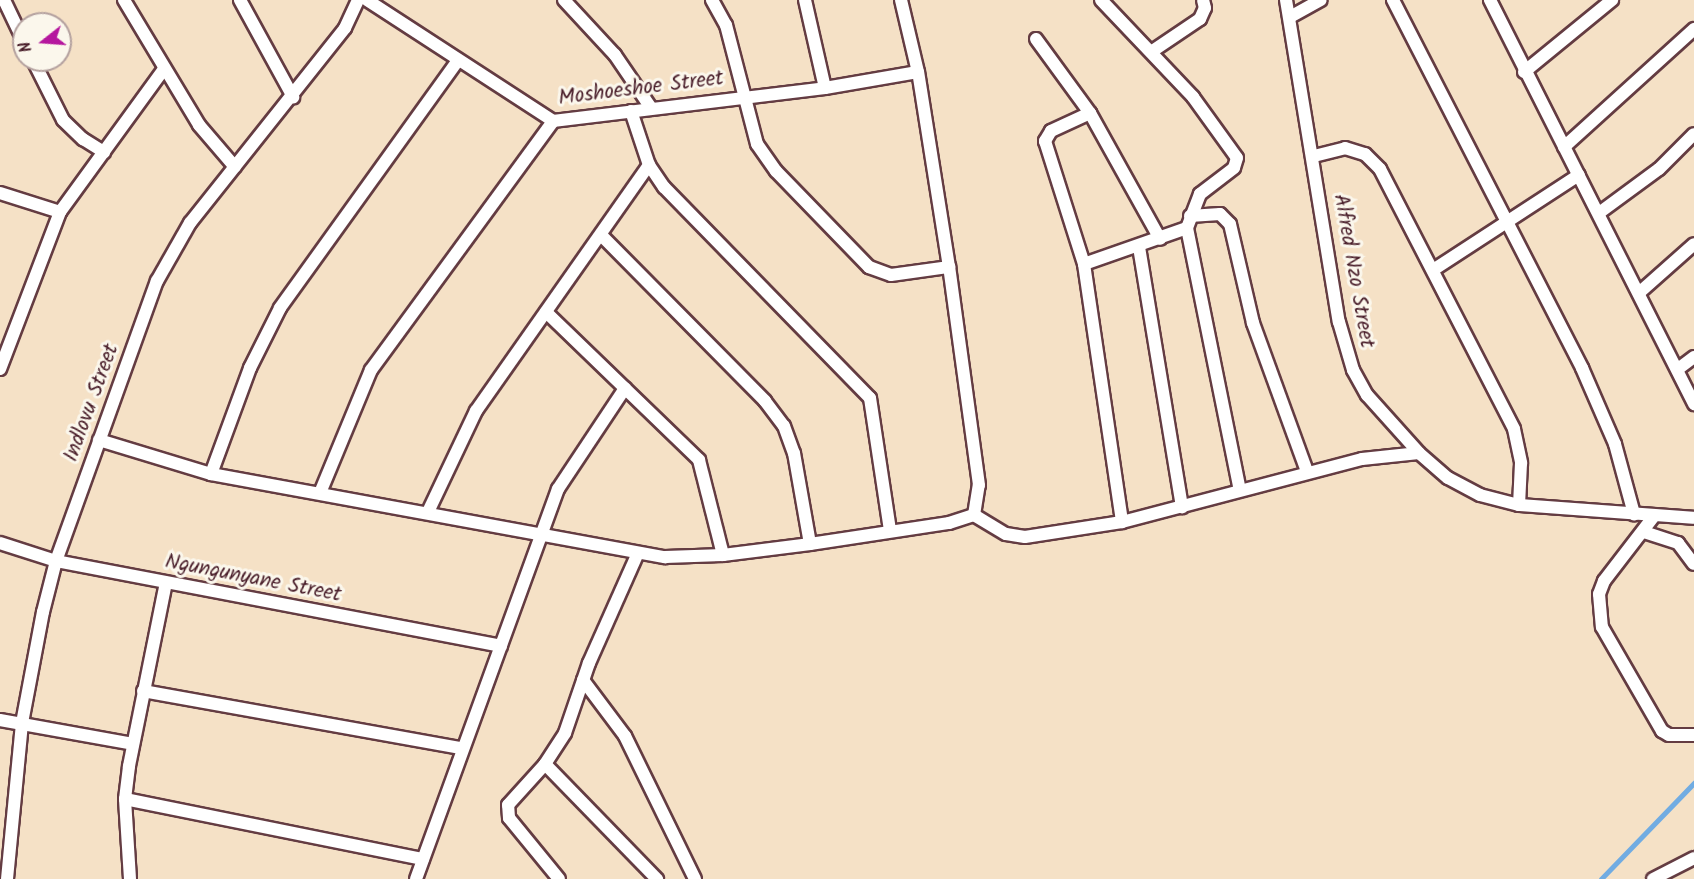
<!DOCTYPE html>
<html>
<head>
<meta charset="utf-8">
<style>
  body { margin:0 }
  #map { position:relative; width:1694px; height:879px; overflow:hidden; background:#f5e1c6; font-family:Kalam,sans-serif }
  div>[style] { position:absolute }
  .stream>* { height:4.5px; margin:-2.25px; padding:0 2.25px; transform-origin:2.25px; border-radius:2.25px; background:#71ace2 }
  .roads { filter:drop-shadow(2px 0 #643c42) drop-shadow(-2px 0 #643c42) drop-shadow(0 2px #643c42) drop-shadow(0 -2px #643c42) }
  .minor>* { height:12px; margin:-6px; padding:0 6px; transform-origin:6px; border-radius:6px; background:#fff }
  span { translate:-50% -50%; white-space:nowrap; text-align:center; line-height:1.15; -webkit-text-stroke:6px #fbf7ec; paint-order:stroke }
  .street-label { font-size:21px; color:#4a1f2b }
  .north { position:absolute; left:12px; top:12px; width:60px; height:60px; box-sizing:border-box; background:#fbf7ec; border:2px solid #b4a19f; border-radius:50%; rotate:253deg; font-size:16px; font-weight:700; line-height:24px; text-align:center; color:#4a1f2b }
  .north::after { content:''; display:block; margin:auto; width:21px; height:27px; background:#b5179e; clip-path:polygon(50% 0,100% 100%,50% 72%,0 100%) }
</style>
</head>
<body>
<div id="map">
  <div class="stream">
    <i style="left:1601px;top:879px;width:134px;rotate:-45.9deg"></i>
  </div>
  <div class="roads">
    <div class="minor">
      <i style="left:4px;top:0;width:47px;rotate:64.5deg"></i>
      <i style="left:124px;top:0;width:146px;rotate:59deg"></i>
      <i style="left:199px;top:125px;width:55px;rotate:49.4deg"></i>
      <i style="left:240px;top:0;width:111px;rotate:61.3deg"></i>
      <i style="left:367px;top:0;width:222px;rotate:33deg"></i>
      <i style="left:553px;top:121px;width:274px;rotate:-6.9deg"></i>
      <i style="left:825px;top:88px;width:94px;rotate:-9.8deg"></i>
      <i style="left:564px;top:0;width:75px;rotate:47.2deg"></i>
      <i style="left:615px;top:55px;width:64px;rotate:55.8deg"></i>
      <i style="left:712px;top:0;width:29px;rotate:61deg"></i>
      <i style="left:726px;top:25px;width:123px;rotate:75.4deg"></i>
      <i style="left:757px;top:144px;width:33px;rotate:55deg"></i>
      <i style="left:776px;top:171px;width:134px;rotate:45.9deg"></i>
      <i style="left:869px;top:267px;width:23px;rotate:20deg"></i>
      <i style="left:891px;top:275px;width:59px;rotate:-7.9deg"></i>
      <i style="left:805px;top:0;width:90px;rotate:77.2deg"></i>
      <i style="left:1101px;top:0;width:134px;rotate:46.5deg"></i>
      <i style="left:1193px;top:97px;width:75px;rotate:54.2deg"></i>
      <i style="left:1237px;top:158px;width:10px;rotate:107deg"></i>
      <i style="left:1234px;top:168px;width:43px;rotate:142.6deg"></i>
      <i style="left:1200px;top:194px;width:36px;rotate:111deg"></i>
      <i style="left:1187px;top:228px;width:267px;rotate:78.6deg"></i>
      <i style="left:1286px;top:0;width:326px;rotate:80.7deg"></i>
      <i style="left:1339px;top:322px;width:50px;rotate:73.7deg"></i>
      <i style="left:1353px;top:370px;width:29px;rotate:61deg"></i>
      <i style="left:1367px;top:395px;width:78px;rotate:48.1deg"></i>
      <i style="left:1419px;top:453px;width:38px;rotate:41deg"></i>
      <i style="left:1448px;top:478px;width:36px;rotate:28deg"></i>
      <i style="left:1480px;top:495px;width:40px;rotate:14.4deg"></i>
      <i style="left:1519px;top:505px;width:175px;rotate:4.2deg"></i>
      <i style="left:1393px;top:0;width:414px;rotate:62.8deg"></i>
      <i style="left:1582px;top:368px;width:83px;rotate:66.5deg"></i>
      <i style="left:1615px;top:444px;width:73px;rotate:74.8deg"></i>
      <i style="left:1490px;top:0;width:453px;rotate:63.2deg"></i>
      <i style="left:1290px;top:17px;width:35px;rotate:-29deg"></i>
      <i style="left:1036px;top:39px;width:92px;rotate:53.9deg"></i>
      <i style="left:1090px;top:113px;width:144px;rotate:60.9deg"></i>
      <i style="left:1151px;top:52px;width:59px;rotate:-34deg"></i>
      <i style="left:1200px;top:19px;width:12px;rotate:-66deg"></i>
      <i style="left:1205px;top:8px;width:8px;rotate:-104deg"></i>
      <i style="left:33px;top:60px;width:67px;rotate:63.4deg"></i>
      <i style="left:63px;top:120px;width:28px;rotate:44deg"></i>
      <i style="left:83px;top:139px;width:25px;rotate:32deg"></i>
      <i style="left:1524px;top:72px;width:114px;rotate:-39.3deg"></i>
      <i style="left:631px;top:111px;width:57px;rotate:71.6deg"></i>
      <i style="left:649px;top:165px;width:27px;rotate:56deg"></i>
      <i style="left:664px;top:187px;width:295px;rotate:45.7deg"></i>
      <i style="left:870px;top:398px;width:134px;rotate:81.4deg"></i>
      <i style="left:1090px;top:113px;width:43px;rotate:155.2deg"></i>
      <i style="left:1051px;top:131px;width:12px;rotate:121deg"></i>
      <i style="left:1045px;top:141px;width:129px;rotate:72.4deg"></i>
      <i style="left:1084px;top:264px;width:261px;rotate:81.6deg"></i>
      <i style="left:1564px;top:147px;width:176px;rotate:-42.2deg"></i>
      <i style="left:1314px;top:156px;width:32px;rotate:-14deg"></i>
      <i style="left:1345px;top:148px;width:21px;rotate:17deg"></i>
      <i style="left:1365px;top:154px;width:21px;rotate:45deg"></i>
      <i style="left:1380px;top:169px;width:292px;rotate:62.7deg"></i>
      <i style="left:1514px;top:429px;width:35px;rotate:78deg"></i>
      <i style="left:1521px;top:463px;width:42px;rotate:92.7deg"></i>
      <i style="left:0;top:193px;width:63px;rotate:17.6deg"></i>
      <i style="left:1599px;top:213px;width:74px;rotate:-36.3deg"></i>
      <i style="left:1659px;top:169px;width:49px;rotate:-45deg"></i>
      <i style="left:1190px;top:216px;width:30px;rotate:-4deg"></i>
      <i style="left:1220px;top:214px;width:14px;rotate:45deg"></i>
      <i style="left:1230px;top:224px;width:102px;rotate:76.9deg"></i>
      <i style="left:1253px;top:323px;width:158px;rotate:70deg"></i>
      <i style="left:602px;top:236px;width:232px;rotate:45.3deg"></i>
      <i style="left:765px;top:401px;width:31px;rotate:53deg"></i>
      <i style="left:784px;top:426px;width:29px;rotate:70deg"></i>
      <i style="left:794px;top:453px;width:92px;rotate:80deg"></i>
      <i style="left:1139px;top:247px;width:264px;rotate:80.6deg"></i>
      <i style="left:1084px;top:264px;width:109px;rotate:-19.3deg"></i>
      <i style="left:1433px;top:270px;width:174px;rotate:-33.1deg"></i>
      <i style="left:1640px;top:292px;width:72px;rotate:-41.6deg"></i>
      <i style="left:546px;top:312px;width:213px;rotate:44deg"></i>
      <i style="left:699px;top:460px;width:98px;rotate:75.8deg"></i>
      <i style="left:0;top:369px;width:168px;rotate:-69.1deg"></i>
      <i style="left:60px;top:212px;width:175px;rotate:-54deg"></i>
      <i style="left:1678px;top:369px;width:20px;rotate:-37deg"></i>
      <i style="left:99px;top:440px;width:117px;rotate:16.9deg"></i>
      <i style="left:211px;top:474px;width:462px;rotate:10.4deg"></i>
      <i style="left:665px;top:557px;width:58px;rotate:-2deg"></i>
      <i style="left:723px;top:555px;width:88px;rotate:-7.2deg"></i>
      <i style="left:810px;top:544px;width:141px;rotate:-8.6deg"></i>
      <i style="left:949px;top:523px;width:26px;rotate:-18deg"></i>
      <i style="left:974px;top:515px;width:30px;rotate:-81deg"></i>
      <i style="left:979px;top:485px;width:220px;rotate:-97.8deg"></i>
      <i style="left:949px;top:267px;width:197px;rotate:-99deg"></i>
      <i style="left:918px;top:72px;width:74px;rotate:-103.3deg"></i>
      <i style="left:211px;top:474px;width:113px;rotate:-69.8deg"></i>
      <i style="left:250px;top:368px;width:67px;rotate:-63.4deg"></i>
      <i style="left:280px;top:308px;width:305px;rotate:-54.3deg"></i>
      <i style="left:320px;top:493px;width:133px;rotate:-67.5deg"></i>
      <i style="left:371px;top:370px;width:308px;rotate:-53.8deg"></i>
      <i style="left:428px;top:512px;width:112px;rotate:-64.6deg"></i>
      <i style="left:476px;top:411px;width:301px;rotate:-54.9deg"></i>
      <i style="left:974px;top:515px;width:37px;rotate:31deg"></i>
      <i style="left:1006px;top:534px;width:19px;rotate:9deg"></i>
      <i style="left:1025px;top:537px;width:98px;rotate:-8.8deg"></i>
      <i style="left:1122px;top:522px;width:248px;rotate:-14.7deg"></i>
      <i style="left:1362px;top:459px;width:57px;rotate:-6deg"></i>
      <i style="left:1654px;top:516px;width:82px;rotate:127.6deg"></i>
      <i style="left:1604px;top:581px;width:14px;rotate:111deg"></i>
      <i style="left:1599px;top:594px;width:33px;rotate:85deg"></i>
      <i style="left:1602px;top:627px;width:120px;rotate:60deg"></i>
      <i style="left:1662px;top:731px;width:8px;rotate:30deg"></i>
      <i style="left:1669px;top:735px;width:25px"></i>
      <i style="left:1644px;top:532px;width:36px;rotate:18deg"></i>
      <i style="left:1678px;top:543px;width:26px;rotate:53deg"></i>
      <i style="left:0;top:543px;width:59px;rotate:17.8deg"></i>
      <i style="left:56px;top:561px;width:453px;rotate:10.8deg"></i>
      <i style="left:583px;top:680px;width:70px;rotate:53.1deg"></i>
      <i style="left:625px;top:736px;width:159px;rotate:63.9deg"></i>
      <i style="left:143px;top:691px;width:323px;rotate:10.2deg"></i>
      <i style="left:0;top:720px;width:135px;rotate:10.2deg"></i>
      <i style="left:545px;top:764px;width:161px;rotate:45.8deg"></i>
      <i style="left:125px;top:799px;width:304px;rotate:11.4deg"></i>
      <i style="left:7px;top:879px;width:157px;rotate:-84.5deg"></i>
      <i style="left:22px;top:723px;width:113px;rotate:-79.3deg"></i>
      <i style="left:43px;top:612px;width:53px;rotate:-75.7deg"></i>
      <i style="left:56px;top:561px;width:298px;rotate:-70.2deg"></i>
      <i style="left:157px;top:281px;width:67px;rotate:-60.4deg"></i>
      <i style="left:190px;top:223px;width:249px;rotate:-51.5deg"></i>
      <i style="left:345px;top:28px;width:31px;rotate:-65deg"></i>
      <i style="left:130px;top:879px;width:80px;rotate:-93.6deg"></i>
      <i style="left:125px;top:799px;width:33px;rotate:-83deg"></i>
      <i style="left:129px;top:766px;width:187px;rotate:-78.6deg"></i>
      <i style="left:416px;top:879px;width:415px;rotate:-70deg"></i>
      <i style="left:558px;top:489px;width:121px;rotate:-56.4deg"></i>
      <i style="left:559px;top:879px;width:79px;rotate:-129.3deg"></i>
      <i style="left:509px;top:818px;width:13px;rotate:-94deg"></i>
      <i style="left:508px;top:805px;width:55px;rotate:-47.9deg"></i>
      <i style="left:545px;top:764px;width:37px;rotate:-57deg"></i>
      <i style="left:565px;top:733px;width:74px;rotate:-71.1deg"></i>
      <i style="left:589px;top:663px;width:120px;rotate:-66deg"></i>
      <i style="left:1653px;top:879px;width:46px;rotate:-27.1deg"></i>
    </div>
  </div>
  <div class="street-label">
    <span style="left:641px;top:89px;rotate:-7deg">Moshoeshoe Street</span>
    <span style="left:1353px;top:271px;rotate:80deg">Alfred Nzo Street</span>
    <span style="left:92px;top:403px;rotate:-70deg">Indlovu Street</span>
    <span style="left:253px;top:579px;rotate:11deg">Ngungunyane Street</span>
  </div>
  <div class="north">N</div>
</div>
</body>
</html>
